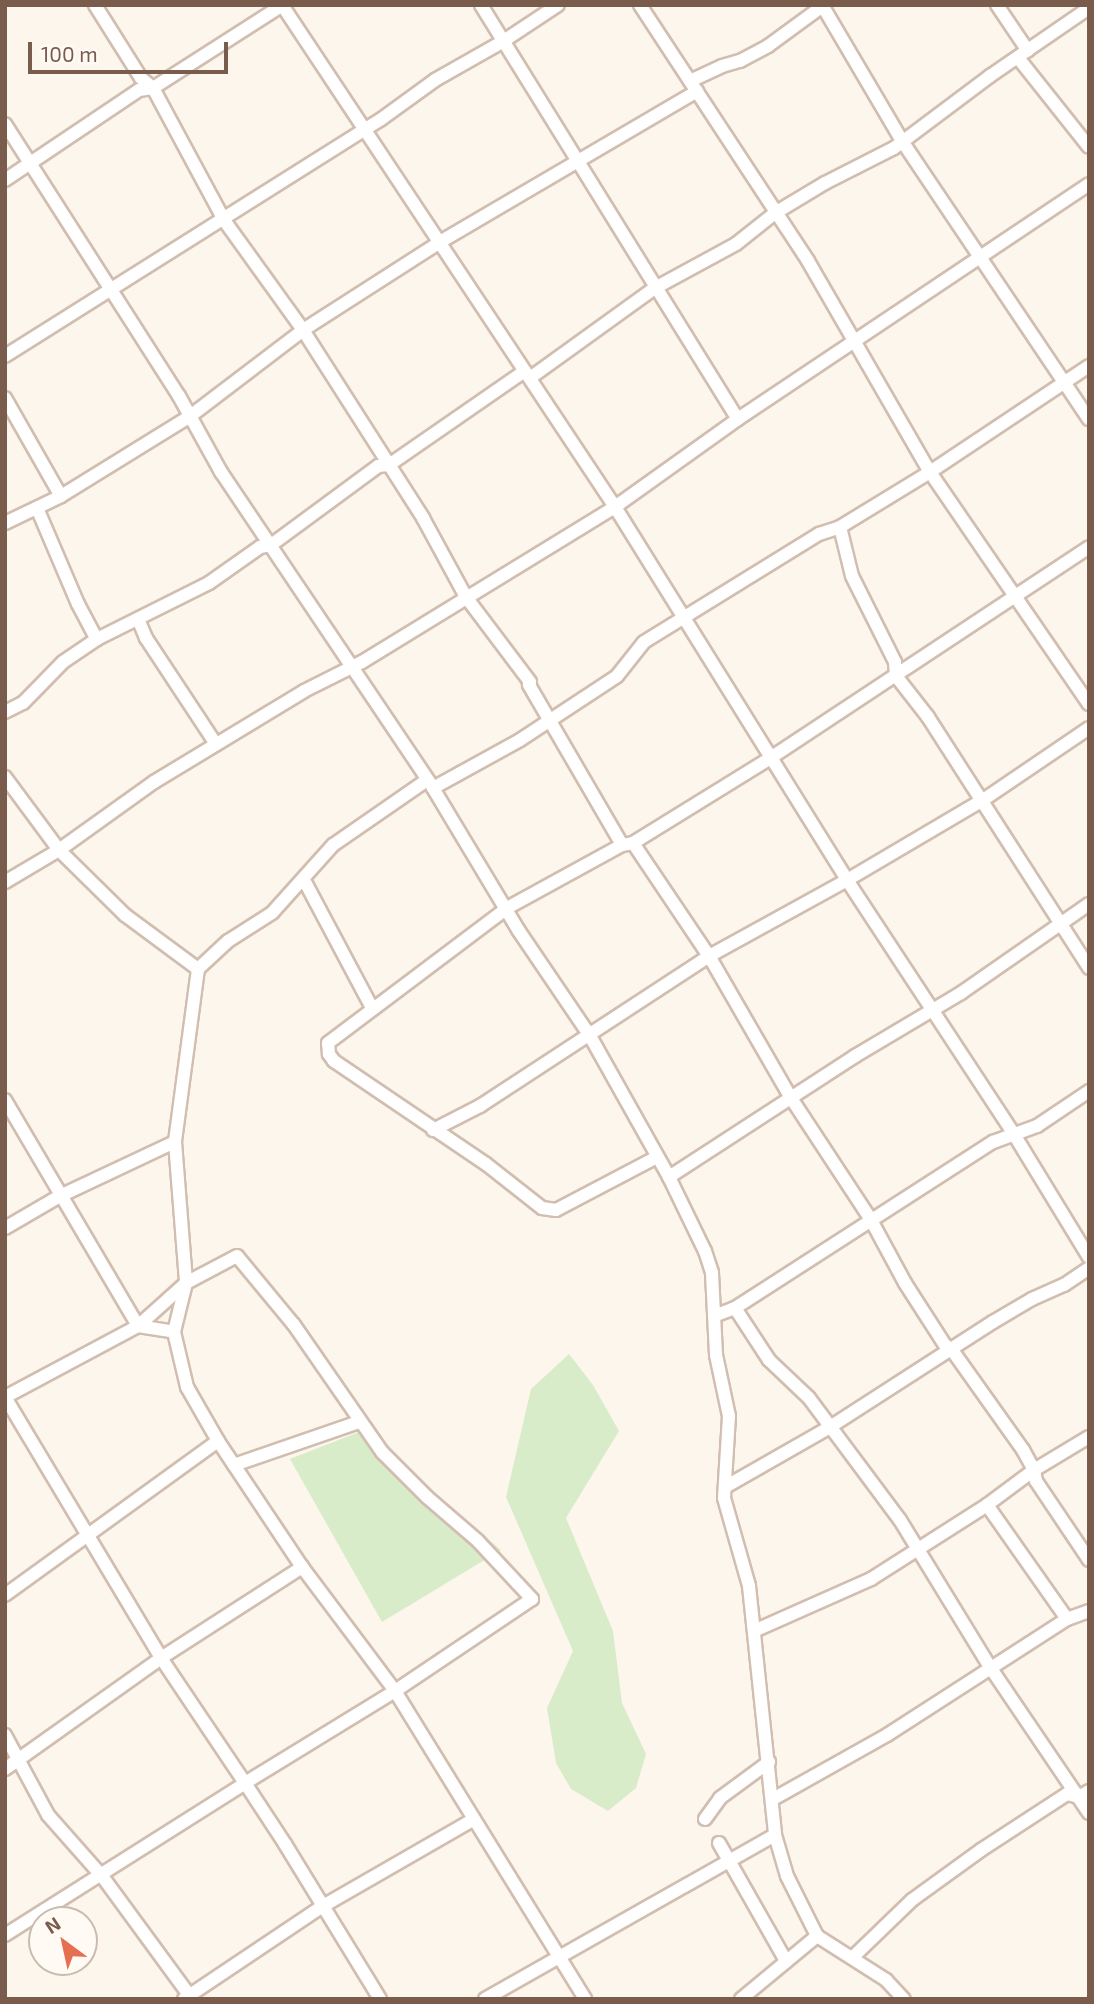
<!DOCTYPE html>
<html>
<head>
<meta charset="utf-8">
<style>
  body { margin:0 }
  #map { position:relative; width:1094px; height:2004px; overflow:hidden; background:#fdf6ec; font-family:"Exo 2",sans-serif }
  div>[style] { position:absolute }
  .green>* { inset:0; background:#d8ecc9 }
  .roads { filter:drop-shadow(2px 0 #d1beb0) drop-shadow(-2px 0 #d1beb0) drop-shadow(0 2px #d1beb0) drop-shadow(0 -2px #d1beb0) }
  .street>* { height:12px; margin:-6px; padding:0 6px; transform-origin:6px; border-radius:6px; background:#fff }
  span { translate:-50% -50%; white-space:nowrap; text-align:center; line-height:1.15; -webkit-text-stroke:5px #fffaf3; paint-order:stroke }
  .frame { position:absolute; inset:0; border:7px solid #7a5c4d; pointer-events:none }
  .north { position:absolute; left:28px; top:1906px; width:70px; height:70px; box-sizing:border-box; background:#fffaf3; border:2px solid #cabbb1; border-radius:50%; rotate:327deg; font-size:19px; font-weight:700; line-height:28px; text-align:center; color:#7a5c4d }
  .north::after { content:''; display:block; margin:auto; width:24px; height:32px; background:#e76f51; clip-path:polygon(50% 0,100% 100%,50% 72%,0 100%) }
  .scale { position:absolute; left:28px; top:42px; width:200px; height:32px; box-sizing:border-box; border:4px solid #7a5c4d; border-top:0; padding-left:9px; font-size:21px; line-height:24px; white-space:nowrap; color:#7a5c4d; -webkit-text-stroke:5px #fffaf3; paint-order:stroke }
</style>
</head>
<body>
<div id="map">
  <div class="green">
    <i style="clip-path:polygon(569px 1354px,593px 1385px,619px 1431px,566px 1518px,613px 1631px,622px 1703px,646px 1754px,636px 1788px,608px 1811px,571px 1789px,556px 1763px,547px 1708px,573px 1651px,506px 1497px,531px 1389px)"></i>
    <i style="clip-path:polygon(359px 1432px,501px 1550px,382px 1622px,290px 1459px)"></i>
  </div>
  <div class="roads">
    <div class="street">
      <i style="left:95px;top:5px;width:86px;rotate:57.8deg"></i>
      <i style="left:141px;top:78px;width:16px;rotate:40deg"></i>
      <i style="left:153px;top:88px;width:150px;rotate:61.7deg"></i>
      <i style="left:224px;top:220px;width:135px;rotate:54.3deg"></i>
      <i style="left:303px;top:330px;width:223px;rotate:57.4deg"></i>
      <i style="left:423px;top:518px;width:90px;rotate:61.4deg"></i>
      <i style="left:466px;top:597px;width:106px;rotate:53deg"></i>
      <i style="left:530px;top:682px;width:3px;rotate:108deg"></i>
      <i style="left:529px;top:685px;width:185px;rotate:59.8deg"></i>
      <i style="left:282px;top:5px;width:602px;rotate:56.44deg"></i>
      <i style="left:615px;top:507px;width:439px;rotate:58.1deg"></i>
      <i style="left:847px;top:880px;width:306px;rotate:56.7deg"></i>
      <i style="left:1015px;top:1136px;width:142px;rotate:58.6deg"></i>
      <i style="left:481px;top:5px;width:487px;rotate:58.2deg"></i>
      <i style="left:640px;top:5px;width:306px;rotate:56.7deg"></i>
      <i style="left:808px;top:261px;width:244px;rotate:60deg"></i>
      <i style="left:930px;top:472px;width:281px;rotate:55.6deg"></i>
      <i style="left:822px;top:5px;width:158px;rotate:59.5deg"></i>
      <i style="left:902px;top:141px;width:335px;rotate:56.1deg"></i>
      <i style="left:997px;top:5px;width:55px;rotate:56deg"></i>
      <i style="left:1019px;top:59px;width:112px;rotate:51.5deg"></i>
      <i style="left:690px;top:81px;width:35px;rotate:-25deg"></i>
      <i style="left:722px;top:66px;width:19px;rotate:-16deg"></i>
      <i style="left:740px;top:61px;width:32px;rotate:-28deg"></i>
      <i style="left:768px;top:46px;width:69px;rotate:-36.2deg"></i>
      <i style="left:5px;top:124px;width:323px;rotate:57.4deg"></i>
      <i style="left:179px;top:396px;width:87px;rotate:61.1deg"></i>
      <i style="left:221px;top:472px;width:381px;rotate:56.1deg"></i>
      <i style="left:433px;top:788px;width:167px;rotate:59deg"></i>
      <i style="left:519px;top:931px;width:127px;rotate:55.9deg"></i>
      <i style="left:590px;top:1036px;width:162px;rotate:60.7deg"></i>
      <i style="left:669px;top:1177px;width:82px;rotate:64.1deg"></i>
      <i style="left:705px;top:1251px;width:23px;rotate:72deg"></i>
      <i style="left:712px;top:1273px;width:82px;rotate:87.2deg"></i>
      <i style="left:716px;top:1355px;width:62px;rotate:78deg"></i>
      <i style="left:729px;top:1416px;width:82px;rotate:93.5deg"></i>
      <i style="left:724px;top:1498px;width:91px;rotate:74.1deg"></i>
      <i style="left:749px;top:1586px;width:250px;rotate:84deg"></i>
      <i style="left:775px;top:1835px;width:43px;rotate:73.7deg"></i>
      <i style="left:787px;top:1876px;width:67px;rotate:63.4deg"></i>
      <i style="left:817px;top:1936px;width:82px;rotate:32.5deg"></i>
      <i style="left:886px;top:1980px;width:26px;rotate:47deg"></i>
      <i style="left:5px;top:180px;width:161px;rotate:-33.9deg"></i>
      <i style="left:139px;top:90px;width:14px;rotate:-8deg"></i>
      <i style="left:153px;top:88px;width:154px;rotate:-32.6deg"></i>
      <i style="left:5px;top:356px;width:443px;rotate:-32.2deg"></i>
      <i style="left:380px;top:120px;width:68px;rotate:-36deg"></i>
      <i style="left:435px;top:80px;width:77px;rotate:-29.6deg"></i>
      <i style="left:502px;top:42px;width:67px;rotate:-33.5deg"></i>
      <i style="left:530px;top:378px;width:154px;rotate:-35.8deg"></i>
      <i style="left:655px;top:288px;width:92px;rotate:-28.5deg"></i>
      <i style="left:736px;top:244px;width:50px;rotate:-38.5deg"></i>
      <i style="left:775px;top:213px;width:58px;rotate:-31deg"></i>
      <i style="left:825px;top:183px;width:77px;rotate:-26.9deg"></i>
      <i style="left:894px;top:148px;width:120px;rotate:-36.9deg"></i>
      <i style="left:990px;top:76px;width:120px;rotate:-34.5deg"></i>
      <i style="left:5px;top:398px;width:113px;rotate:60.3deg"></i>
      <i style="left:37px;top:508px;width:104px;rotate:66.9deg"></i>
      <i style="left:78px;top:604px;width:40px;rotate:62deg"></i>
      <i style="left:5px;top:523px;width:62px;rotate:-25.7deg"></i>
      <i style="left:61px;top:496px;width:150px;rotate:-31.7deg"></i>
      <i style="left:189px;top:417px;width:143px;rotate:-37.3deg"></i>
      <i style="left:303px;top:330px;width:163px;rotate:-32.7deg"></i>
      <i style="left:440px;top:242px;width:298px;rotate:-30.4deg"></i>
      <i style="left:840px;top:527px;width:50px;rotate:76.2deg"></i>
      <i style="left:852px;top:576px;width:96px;rotate:63.4deg"></i>
      <i style="left:895px;top:662px;width:14px;rotate:86deg"></i>
      <i style="left:896px;top:676px;width:52px;rotate:52deg"></i>
      <i style="left:928px;top:717px;width:298px;rotate:57.3deg"></i>
      <i style="left:138px;top:619px;width:21px;rotate:67deg"></i>
      <i style="left:146px;top:638px;width:127px;rotate:56.6deg"></i>
      <i style="left:5px;top:712px;width:20px;rotate:-27deg"></i>
      <i style="left:23px;top:703px;width:57px;rotate:-45.7deg"></i>
      <i style="left:63px;top:662px;width:41px;rotate:-34.1deg"></i>
      <i style="left:97px;top:639px;width:125px;rotate:-26.6deg"></i>
      <i style="left:209px;top:583px;width:62px;rotate:-35.2deg"></i>
      <i style="left:260px;top:547px;width:11px;rotate:-10deg"></i>
      <i style="left:271px;top:545px;width:133px;rotate:-36.4deg"></i>
      <i style="left:378px;top:466px;width:11px;rotate:-5deg"></i>
      <i style="left:389px;top:465px;width:165px;rotate:-34.7deg"></i>
      <i style="left:5px;top:777px;width:91px;rotate:53.5deg"></i>
      <i style="left:59px;top:850px;width:93px;rotate:44.6deg"></i>
      <i style="left:125px;top:915px;width:91px;rotate:36.5deg"></i>
      <i style="left:427px;top:780px;width:114px;rotate:145.3deg"></i>
      <i style="left:333px;top:845px;width:91px;rotate:131.9deg"></i>
      <i style="left:272px;top:913px;width:52px;rotate:147.5deg"></i>
      <i style="left:228px;top:941px;width:41px;rotate:137deg"></i>
      <i style="left:198px;top:969px;width:175px;rotate:97.6deg"></i>
      <i style="left:175px;top:1142px;width:141px;rotate:85.5deg"></i>
      <i style="left:186px;top:1283px;width:50px;rotate:103.8deg"></i>
      <i style="left:174px;top:1332px;width:57px;rotate:76.7deg"></i>
      <i style="left:187px;top:1387px;width:62px;rotate:60.1deg"></i>
      <i style="left:218px;top:1441px;width:151px;rotate:56.3deg"></i>
      <i style="left:302px;top:1567px;width:155px;rotate:53.1deg"></i>
      <i style="left:395px;top:1691px;width:362px;rotate:58.3deg"></i>
      <i style="left:433px;top:788px;width:99px;rotate:-28.9deg"></i>
      <i style="left:520px;top:740px;width:116px;rotate:-33.4deg"></i>
      <i style="left:617px;top:676px;width:43px;rotate:-51.5deg"></i>
      <i style="left:644px;top:642px;width:206px;rotate:-31.7deg"></i>
      <i style="left:819px;top:534px;width:22px;rotate:-18deg"></i>
      <i style="left:840px;top:527px;width:105px;rotate:-31.4deg"></i>
      <i style="left:930px;top:472px;width:191px;rotate:-33.7deg"></i>
      <i style="left:633px;top:843px;width:136px;rotate:56.1deg"></i>
      <i style="left:709px;top:956px;width:164px;rotate:60deg"></i>
      <i style="left:791px;top:1098px;width:146px;rotate:56.7deg"></i>
      <i style="left:871px;top:1220px;width:72px;rotate:61.6deg"></i>
      <i style="left:905px;top:1283px;width:74px;rotate:57.2deg"></i>
      <i style="left:945px;top:1345px;width:9px;rotate:36deg"></i>
      <i style="left:952px;top:1350px;width:123px;rotate:54.6deg"></i>
      <i style="left:1023px;top:1450px;width:23px;rotate:61deg"></i>
      <i style="left:1034px;top:1470px;width:11px;rotate:80deg"></i>
      <i style="left:1036px;top:1481px;width:95px;rotate:56.1deg"></i>
      <i style="left:304px;top:880px;width:145px;rotate:62deg"></i>
      <i style="left:5px;top:882px;width:63px;rotate:-30.7deg"></i>
      <i style="left:59px;top:850px;width:117px;rotate:-35.6deg"></i>
      <i style="left:154px;top:782px;width:175px;rotate:-31.2deg"></i>
      <i style="left:304px;top:691px;width:65px;rotate:-26.6deg"></i>
      <i style="left:362px;top:662px;width:297px;rotate:-31.5deg"></i>
      <i style="left:615px;top:507px;width:151px;rotate:-35.6deg"></i>
      <i style="left:738px;top:419px;width:422px;rotate:-33.8deg"></i>
      <i style="left:5px;top:1100px;width:262px;rotate:59.5deg"></i>
      <i style="left:138px;top:1326px;width:36px;rotate:9deg"></i>
      <i style="left:433px;top:1130px;width:53px;rotate:-27.1deg"></i>
      <i style="left:480px;top:1106px;width:274px;rotate:-33.2deg"></i>
      <i style="left:709px;top:956px;width:158px;rotate:-28.8deg"></i>
      <i style="left:847px;top:880px;width:158px;rotate:-30.5deg"></i>
      <i style="left:983px;top:800px;width:128px;rotate:-34.2deg"></i>
      <i style="left:657px;top:1157px;width:114px;rotate:152.3deg"></i>
      <i style="left:556px;top:1210px;width:14px;rotate:-172deg"></i>
      <i style="left:542px;top:1208px;width:71px;rotate:-141.8deg"></i>
      <i style="left:486px;top:1164px;width:184px;rotate:-145.9deg"></i>
      <i style="left:334px;top:1061px;width:9px;rotate:-126deg"></i>
      <i style="left:329px;top:1054px;width:11px;rotate:-95deg"></i>
      <i style="left:328px;top:1043px;width:224px;rotate:-37deg"></i>
      <i style="left:507px;top:908px;width:131px;rotate:-28.7deg"></i>
      <i style="left:622px;top:845px;width:11px;rotate:-10deg"></i>
      <i style="left:633px;top:843px;width:163px;rotate:-31.7deg"></i>
      <i style="left:772px;top:757px;width:380px;rotate:-33.5deg"></i>
      <i style="left:669px;top:1177px;width:222px;rotate:-33deg"></i>
      <i style="left:855px;top:1056px;width:123px;rotate:-30.7deg"></i>
      <i style="left:961px;top:993px;width:156px;rotate:-34.8deg"></i>
      <i style="left:5px;top:1228px;width:64px;rotate:-30.2deg"></i>
      <i style="left:60px;top:1196px;width:127px;rotate:-25.2deg"></i>
      <i style="left:735px;top:1308px;width:62px;rotate:56.8deg"></i>
      <i style="left:769px;top:1360px;width:55px;rotate:43.5deg"></i>
      <i style="left:809px;top:1398px;width:152px;rotate:53.3deg"></i>
      <i style="left:900px;top:1520px;width:172px;rotate:58.5deg"></i>
      <i style="left:990px;top:1667px;width:176px;rotate:55.9deg"></i>
      <i style="left:714px;top:1316px;width:22px;rotate:-21deg"></i>
      <i style="left:735px;top:1308px;width:307px;rotate:-32.8deg"></i>
      <i style="left:993px;top:1142px;width:47px;rotate:-20deg"></i>
      <i style="left:1037px;top:1126px;width:63px;rotate:-33.9deg"></i>
      <i style="left:234px;top:1465px;width:132px;rotate:-19deg"></i>
      <i style="left:725px;top:1487px;width:121px;rotate:-29.7deg"></i>
      <i style="left:830px;top:1427px;width:194px;rotate:-32.8deg"></i>
      <i style="left:993px;top:1322px;width:45px;rotate:-30.5deg"></i>
      <i style="left:1032px;top:1299px;width:35px;rotate:-24deg"></i>
      <i style="left:1064px;top:1285px;width:30px;rotate:-34deg"></i>
      <i style="left:987px;top:1505px;width:139px;rotate:54.9deg"></i>
      <i style="left:5px;top:1595px;width:263px;rotate:-35.9deg"></i>
      <i style="left:756px;top:1630px;width:126px;rotate:-23.9deg"></i>
      <i style="left:871px;top:1579px;width:138px;rotate:-32.5deg"></i>
      <i style="left:987px;top:1505px;width:59px;rotate:-36.7deg"></i>
      <i style="left:1034px;top:1470px;width:64px;rotate:-31deg"></i>
      <i style="left:5px;top:1735px;width:91px;rotate:61.7deg"></i>
      <i style="left:48px;top:1815px;width:81px;rotate:48.5deg"></i>
      <i style="left:102px;top:1876px;width:152px;rotate:53.8deg"></i>
      <i style="left:5px;top:1769px;width:191px;rotate:-35.4deg"></i>
      <i style="left:161px;top:1658px;width:168px;rotate:-32.8deg"></i>
      <i style="left:773px;top:1799px;width:131px;rotate:-29.3deg"></i>
      <i style="left:887px;top:1735px;width:214px;rotate:-32.8deg"></i>
      <i style="left:1067px;top:1619px;width:23px;rotate:-20deg"></i>
      <i style="left:705px;top:1819px;width:26px;rotate:-54deg"></i>
      <i style="left:720px;top:1798px;width:61px;rotate:-36.3deg"></i>
      <i style="left:719px;top:1843px;width:136px;rotate:60.4deg"></i>
      <i style="left:5px;top:1935px;width:284px;rotate:-32.3deg"></i>
      <i style="left:245px;top:1783px;width:176px;rotate:-31.5deg"></i>
      <i style="left:395px;top:1691px;width:165px;rotate:-33.9deg"></i>
      <i style="left:532px;top:1599px;width:79px;rotate:-133deg"></i>
      <i style="left:478px;top:1541px;width:67px;rotate:-139.2deg"></i>
      <i style="left:427px;top:1497px;width:64px;rotate:-135deg"></i>
      <i style="left:382px;top:1452px;width:155px;rotate:-124.7deg"></i>
      <i style="left:294px;top:1325px;width:89px;rotate:-129.6deg"></i>
      <i style="left:237px;top:1256px;width:58px;rotate:152.1deg"></i>
      <i style="left:186px;top:1283px;width:64px;rotate:138.1deg"></i>
      <i style="left:138px;top:1326px;width:151px;rotate:151.9deg"></i>
      <i style="left:5px;top:1397px;width:304px;rotate:59.1deg"></i>
      <i style="left:161px;top:1658px;width:151px;rotate:56.1deg"></i>
      <i style="left:245px;top:1783px;width:73px;rotate:56.7deg"></i>
      <i style="left:285px;top:1844px;width:182px;rotate:58.5deg"></i>
      <i style="left:853px;top:1957px;width:82px;rotate:-44deg"></i>
      <i style="left:912px;top:1900px;width:85px;rotate:-35.9deg"></i>
      <i style="left:981px;top:1850px;width:103px;rotate:-33.1deg"></i>
      <i style="left:1067px;top:1794px;width:12px;rotate:14deg"></i>
      <i style="left:1079px;top:1797px;width:12px;rotate:-31deg"></i>
      <i style="left:184px;top:1999px;width:167px;rotate:-33.8deg"></i>
      <i style="left:323px;top:1906px;width:174px;rotate:-29.9deg"></i>
      <i style="left:485px;top:1999px;width:333px;rotate:-29.5deg"></i>
      <i style="left:741px;top:1999px;width:99px;rotate:-39.7deg"></i>
    </div>
  </div>
  <div class="frame"></div>
  <div class="north">N</div>
  <div class="scale">100 m</div>
</div>
</body>
</html>
